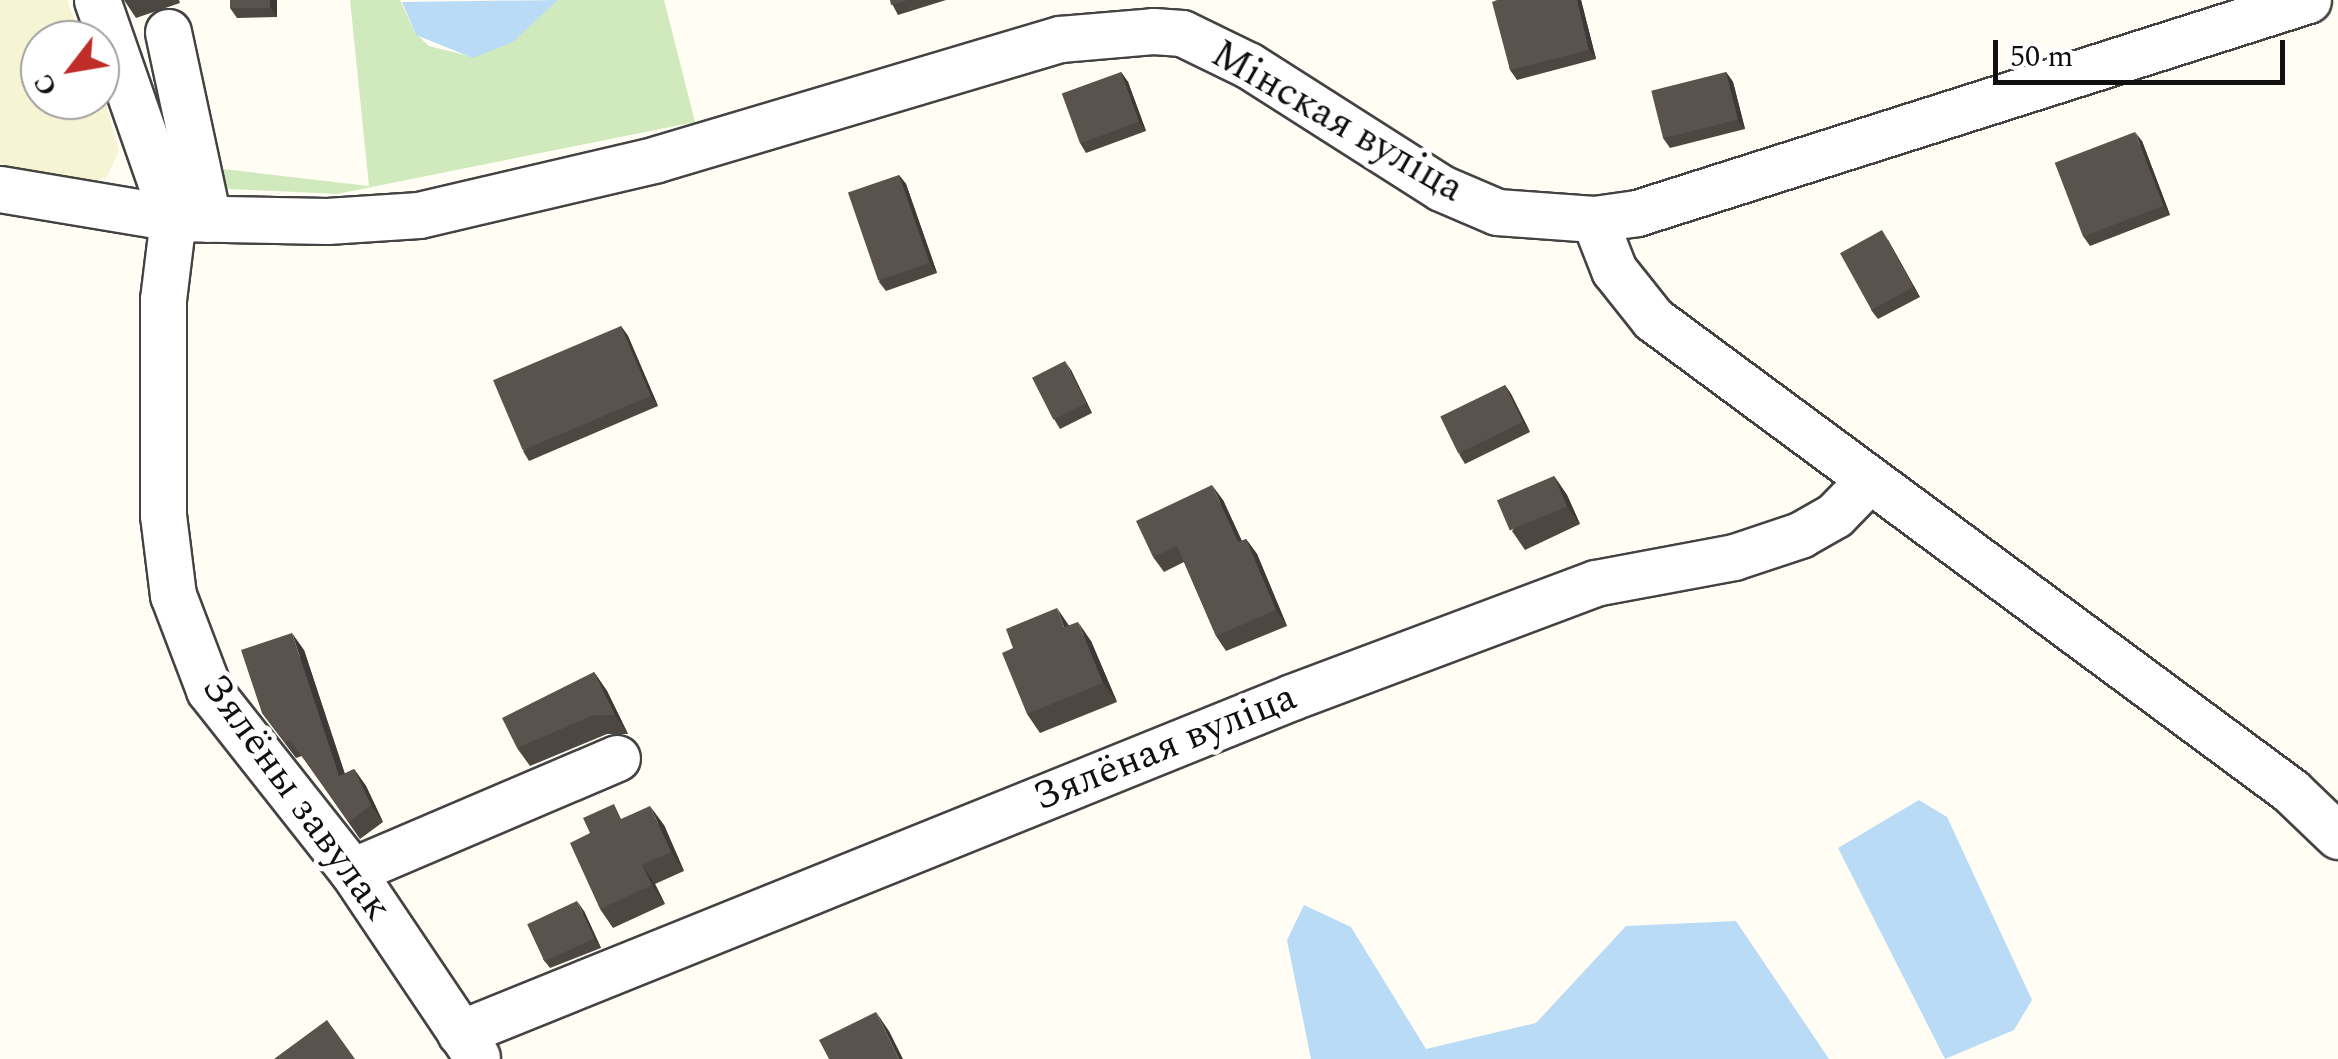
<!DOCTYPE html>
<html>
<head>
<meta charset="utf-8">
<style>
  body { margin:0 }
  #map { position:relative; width:2338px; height:1059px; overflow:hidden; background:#fffdf4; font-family:Spectral,serif }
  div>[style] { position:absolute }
  .farmland>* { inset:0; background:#f5f5d3 }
  .green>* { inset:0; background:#d1eabd }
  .water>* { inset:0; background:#b9dbf6 }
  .roads { filter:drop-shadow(2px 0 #434343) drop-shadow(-2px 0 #434343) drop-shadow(0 2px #434343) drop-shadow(0 -2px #434343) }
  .minor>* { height:45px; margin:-22.5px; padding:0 22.5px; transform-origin:22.5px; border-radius:22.5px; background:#fff }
  .wall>* { inset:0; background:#4d4742 }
  .shaded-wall>* { inset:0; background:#3e3936 }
  .building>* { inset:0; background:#59524d; transform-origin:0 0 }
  span { translate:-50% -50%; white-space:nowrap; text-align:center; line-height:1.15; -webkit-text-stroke:10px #fff; paint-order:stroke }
  .street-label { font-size:40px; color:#101010 }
  .north { position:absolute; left:20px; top:20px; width:100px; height:100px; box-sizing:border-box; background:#fff; border:2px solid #9f9f9f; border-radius:50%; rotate:239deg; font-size:28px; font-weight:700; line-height:40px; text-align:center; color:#101010 }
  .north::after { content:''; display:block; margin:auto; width:35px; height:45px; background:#c02c28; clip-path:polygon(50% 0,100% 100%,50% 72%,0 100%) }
  .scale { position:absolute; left:1993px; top:40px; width:292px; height:45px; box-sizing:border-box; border:5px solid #101010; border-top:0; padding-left:12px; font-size:30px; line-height:35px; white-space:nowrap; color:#101010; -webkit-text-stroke:8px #fff; paint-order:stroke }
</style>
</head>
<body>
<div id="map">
  <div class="farmland">
    <i style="clip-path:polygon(0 0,67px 0,82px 40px,40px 40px,40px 100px,100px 100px,100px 84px,119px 151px,107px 177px,90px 184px,0 164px)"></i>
  </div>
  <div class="green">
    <i style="clip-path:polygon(350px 0,400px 0,415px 33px,429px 46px,473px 57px,558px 0,664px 0,695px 122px,337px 194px,189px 187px,197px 166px,369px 186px)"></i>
  </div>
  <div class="water">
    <i style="clip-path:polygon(558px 0,513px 42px,473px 58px,416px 35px,402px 2px)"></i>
    <i style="clip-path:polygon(1919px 800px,1947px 817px,2032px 1000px,2014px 1030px,1945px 1059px,1838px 848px)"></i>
    <i style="clip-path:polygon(1304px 905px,1351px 927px,1426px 1049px,1536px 1023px,1626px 926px,1736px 921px,1829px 1059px,1311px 1059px,1287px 940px)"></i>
  </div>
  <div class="roads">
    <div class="minor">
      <i style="left:97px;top:0;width:231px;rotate:70.8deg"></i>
      <i style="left:173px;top:218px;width:82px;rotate:97deg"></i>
      <i style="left:163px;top:299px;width:216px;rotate:90deg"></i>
      <i style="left:163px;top:515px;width:81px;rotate:82.9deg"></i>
      <i style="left:173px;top:595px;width:102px;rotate:69.2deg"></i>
      <i style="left:209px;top:690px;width:231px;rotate:51.7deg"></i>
      <i style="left:352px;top:871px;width:224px;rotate:56.1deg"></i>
      <i style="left:168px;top:32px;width:191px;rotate:77.9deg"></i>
      <i style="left:0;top:189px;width:175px;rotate:9.5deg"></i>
      <i style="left:173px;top:218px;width:154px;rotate:1.1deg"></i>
      <i style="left:327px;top:221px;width:92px;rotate:-3.7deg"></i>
      <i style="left:419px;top:215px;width:244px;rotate:-13.2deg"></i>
      <i style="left:657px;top:159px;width:420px;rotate:-16.6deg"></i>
      <i style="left:1060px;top:39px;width:93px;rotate:-4.9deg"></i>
      <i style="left:1153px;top:31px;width:29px;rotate:4deg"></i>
      <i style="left:1182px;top:33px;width:73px;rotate:25.9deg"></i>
      <i style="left:1248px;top:65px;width:229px;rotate:32.5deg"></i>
      <i style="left:1441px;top:188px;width:61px;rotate:23.2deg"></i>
      <i style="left:1497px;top:212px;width:97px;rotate:4.1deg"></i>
      <i style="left:1594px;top:219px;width:43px;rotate:-7.9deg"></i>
      <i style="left:1637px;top:213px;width:704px;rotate:-17.61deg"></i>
      <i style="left:1594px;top:219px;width:55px;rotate:68.6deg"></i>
      <i style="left:1614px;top:270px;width:63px;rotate:51.5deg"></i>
      <i style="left:1653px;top:319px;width:794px;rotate:36.49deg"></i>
      <i style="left:2291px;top:791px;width:65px;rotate:43.8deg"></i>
      <i style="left:352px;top:871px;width:288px;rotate:-23.1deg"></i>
      <i style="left:460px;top:1033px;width:897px;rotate:-21.99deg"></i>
      <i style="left:1292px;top:697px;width:324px;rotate:-20.6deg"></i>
      <i style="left:1595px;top:583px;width:141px;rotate:-10.6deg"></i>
      <i style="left:1734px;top:557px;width:70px;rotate:-18.4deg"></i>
      <i style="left:1800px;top:535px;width:40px;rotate:-29.7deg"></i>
      <i style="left:1835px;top:515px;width:47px;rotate:-45.9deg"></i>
    </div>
  </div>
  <div class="wall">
    <i style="clip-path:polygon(124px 0,179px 0,180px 3px,136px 18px)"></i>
    <i style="clip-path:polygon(230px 0,277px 0,277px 17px,237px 18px,230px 8px)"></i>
    <i style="clip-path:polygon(890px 0,946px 0,898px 15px)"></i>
    <i style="clip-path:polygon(1497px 0,1581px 0,1596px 59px,1517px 80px,1510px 70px)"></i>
    <i style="clip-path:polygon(1121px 72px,1128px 82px,1146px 131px,1086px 153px,1080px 143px)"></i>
    <i style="clip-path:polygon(1726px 72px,1733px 82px,1745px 129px,1670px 148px,1663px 138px)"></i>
    <i style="clip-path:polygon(2142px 141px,2170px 215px,2090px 246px,2083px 236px)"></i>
    <i style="clip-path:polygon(899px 175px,906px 184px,937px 273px,886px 291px,879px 282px)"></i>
    <i style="clip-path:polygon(1888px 240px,1920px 297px,1878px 319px,1871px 310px)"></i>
    <i style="clip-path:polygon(621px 326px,628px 336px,658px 406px,529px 461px,523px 451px)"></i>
    <i style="clip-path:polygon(1071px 370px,1092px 413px,1060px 429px,1054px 419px)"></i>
    <i style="clip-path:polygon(1505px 385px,1511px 394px,1530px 432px,1465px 464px,1459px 454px)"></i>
    <i style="clip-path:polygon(1554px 476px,1567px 495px,1580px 524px,1525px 550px,1512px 531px)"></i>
    <i style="clip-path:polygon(1223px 500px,1242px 541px,1246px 539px,1257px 554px,1287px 626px,1226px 651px,1216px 636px,1184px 562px,1164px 572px,1153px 557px)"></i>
    <i style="clip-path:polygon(1069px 625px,1091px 641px,1117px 702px,1040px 733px,1027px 714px)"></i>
    <i style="clip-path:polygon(304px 650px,345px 774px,354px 769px,366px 786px,383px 822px,360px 839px,302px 756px,296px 758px,262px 713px)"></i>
    <i style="clip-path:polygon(594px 672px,607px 691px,628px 734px,607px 734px,530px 766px,517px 748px)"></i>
    <i style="clip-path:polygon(624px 818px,664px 825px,684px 871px,655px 884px,665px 904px,613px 928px,600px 909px)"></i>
    <i style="clip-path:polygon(584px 911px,601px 948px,550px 968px,543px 959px)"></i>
  </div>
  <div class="shaded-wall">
    <i style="clip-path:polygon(270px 0,277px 0,277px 17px,270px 7px)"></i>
    <i style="clip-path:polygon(1577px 0,1581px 0,1596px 59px,1589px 50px)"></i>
    <i style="clip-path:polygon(1121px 72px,1128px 82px,1146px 131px,1139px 122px)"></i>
    <i style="clip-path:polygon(1726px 72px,1733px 82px,1745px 129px,1738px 120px)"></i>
    <i style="clip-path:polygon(2135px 132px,2142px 141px,2170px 215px,2164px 206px)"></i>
    <i style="clip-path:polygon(899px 175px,906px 184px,937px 273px,930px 263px)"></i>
    <i style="clip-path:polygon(1882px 230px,1888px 240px,1920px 297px,1913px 287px)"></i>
    <i style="clip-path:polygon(621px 326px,628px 336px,658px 406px,651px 396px)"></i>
    <i style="clip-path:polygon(1065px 361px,1071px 370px,1092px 413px,1086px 403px)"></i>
    <i style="clip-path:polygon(1505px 385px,1511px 394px,1530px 432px,1523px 422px)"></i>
    <i style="clip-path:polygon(1554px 476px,1567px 495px,1580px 524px,1567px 506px)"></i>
    <i style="clip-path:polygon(1212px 485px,1223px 500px,1249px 557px,1238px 542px)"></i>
    <i style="clip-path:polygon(1246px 539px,1257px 554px,1287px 626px,1276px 610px)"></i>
    <i style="clip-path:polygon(1057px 608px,1070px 627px,1064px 627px)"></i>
    <i style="clip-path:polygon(1078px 622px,1091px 641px,1117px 702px,1103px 683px)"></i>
    <i style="clip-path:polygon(292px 633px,304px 650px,351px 793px,339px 776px)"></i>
    <i style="clip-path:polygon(594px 672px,607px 691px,628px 734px,615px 715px)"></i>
    <i style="clip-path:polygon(354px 769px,366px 786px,383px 822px,371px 805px)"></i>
    <i style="clip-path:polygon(650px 806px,664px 825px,684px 871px,671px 852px)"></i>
    <i style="clip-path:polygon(642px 865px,655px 884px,665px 904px,652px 885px)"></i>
    <i style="clip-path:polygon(577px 901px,584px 911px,601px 948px,594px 938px)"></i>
    <i style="clip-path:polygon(876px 1012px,889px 1031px,903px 1059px,899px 1059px)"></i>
  </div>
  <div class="building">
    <i style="left:230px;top:0;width:40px;height:8px"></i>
    <i style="clip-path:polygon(890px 0,908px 0,891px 5px)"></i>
    <i style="clip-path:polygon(1497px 0,1577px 0,1589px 50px,1510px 70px,1492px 2px)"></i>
    <i style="left:1121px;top:72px;width:53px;height:63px;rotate:70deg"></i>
    <i style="left:1726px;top:72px;width:49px;height:77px;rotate:76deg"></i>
    <i style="left:2135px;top:132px;width:79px;height:86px;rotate:69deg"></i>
    <i style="left:899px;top:175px;width:93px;height:54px;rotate:71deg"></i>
    <i style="left:1882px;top:230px;width:65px;height:48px;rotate:61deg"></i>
    <i style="left:621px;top:326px;width:76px;height:139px;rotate:67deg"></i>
    <i style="left:1065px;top:361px;width:47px;height:37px;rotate:63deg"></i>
    <i style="left:1505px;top:385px;width:41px;height:72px;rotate:64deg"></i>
    <i style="left:1554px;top:476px;width:33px;height:62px;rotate:67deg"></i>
    <i style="clip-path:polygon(1212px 485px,1238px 542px,1246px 539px,1276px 610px,1216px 636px,1177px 546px,1153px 557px,1136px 521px)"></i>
    <i style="clip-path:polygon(1057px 608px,1064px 627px,1078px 622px,1103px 683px,1027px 714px,1002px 653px,1013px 648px,1006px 629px)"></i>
    <i style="clip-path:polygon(292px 633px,339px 776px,354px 769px,371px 805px,349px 822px,290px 740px,285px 742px,262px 713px,241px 650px)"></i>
    <i style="clip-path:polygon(594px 672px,615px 715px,594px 715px,517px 748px,502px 718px)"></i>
    <i style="clip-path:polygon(614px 804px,621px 819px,650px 806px,671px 852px,642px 865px,652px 885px,600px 909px,570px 843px,590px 833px,583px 818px)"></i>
    <i style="left:577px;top:901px;width:41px;height:55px;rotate:65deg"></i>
    <i style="clip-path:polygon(876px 1012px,899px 1059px,829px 1059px,819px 1040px)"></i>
    <i style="clip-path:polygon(327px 1020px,355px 1059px,274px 1059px)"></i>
  </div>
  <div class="street-label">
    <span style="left:1337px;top:122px;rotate:30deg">Мінская вуліца</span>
    <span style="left:1165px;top:748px;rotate:-22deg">Зялёная вуліца</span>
    <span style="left:296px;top:798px;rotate:54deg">Зялёны завулак</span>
  </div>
  <div class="north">С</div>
  <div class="scale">50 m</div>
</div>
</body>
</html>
